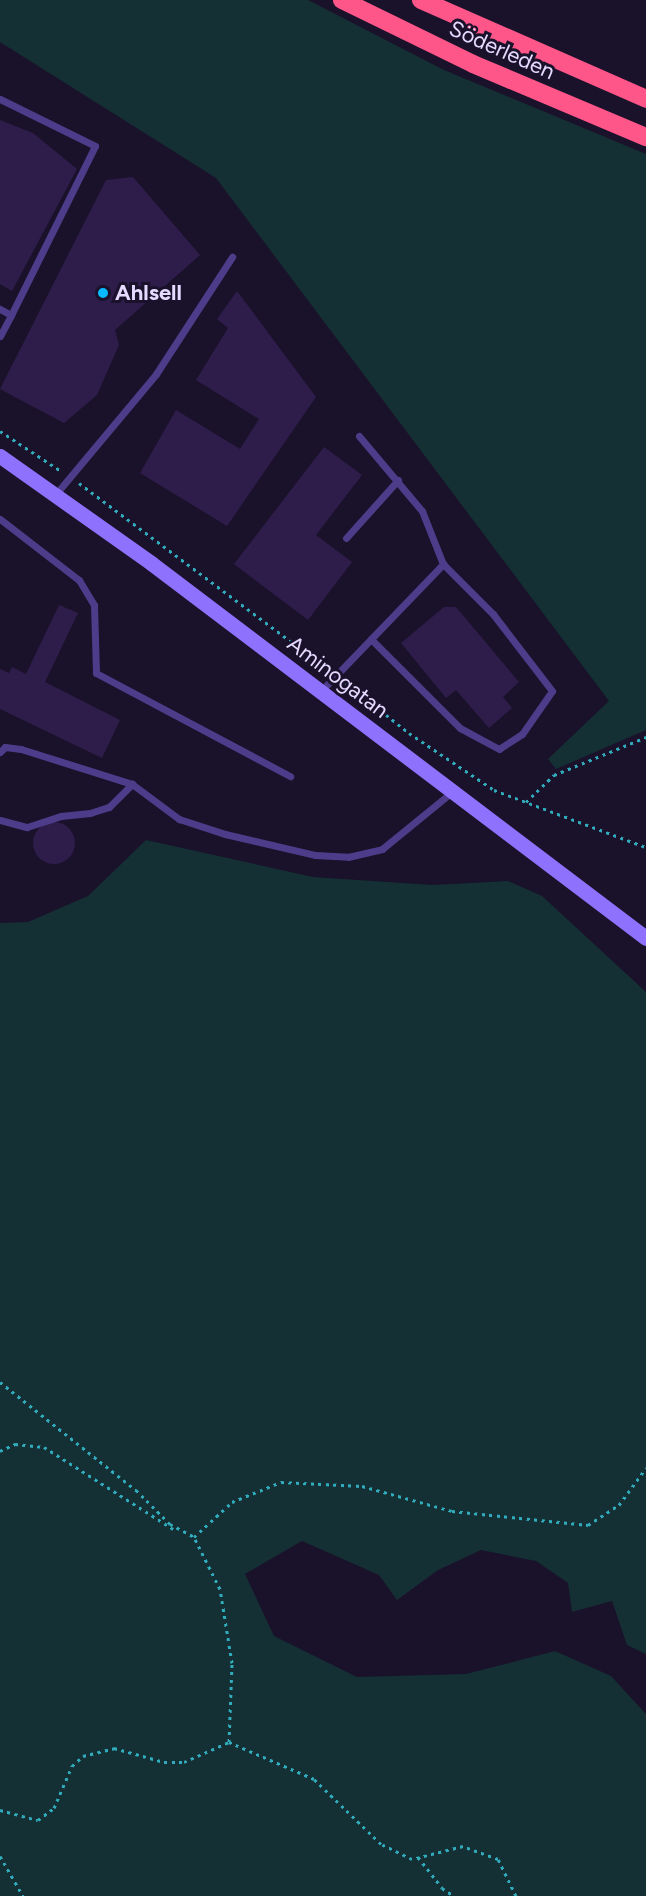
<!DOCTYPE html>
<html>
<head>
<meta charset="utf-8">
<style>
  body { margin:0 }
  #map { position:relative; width:646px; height:1896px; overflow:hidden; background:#1a112a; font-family:Figtree,sans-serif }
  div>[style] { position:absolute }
  .green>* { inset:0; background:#143034 }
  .building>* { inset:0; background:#2e1d4b }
  .round { border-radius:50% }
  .path>* { height:3px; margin-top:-1.5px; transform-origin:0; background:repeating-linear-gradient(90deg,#31acbc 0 3px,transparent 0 7.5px) }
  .lane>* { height:7px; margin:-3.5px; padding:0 3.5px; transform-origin:3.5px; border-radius:3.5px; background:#4d3c89 }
  .secondary>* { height:15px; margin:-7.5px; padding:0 7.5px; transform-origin:7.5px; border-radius:7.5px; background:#8e72fe }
  .highway>* { height:18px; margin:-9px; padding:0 9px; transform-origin:9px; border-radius:9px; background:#fe5689 }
  .dots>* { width:16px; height:16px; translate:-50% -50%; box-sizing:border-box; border:3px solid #1a112a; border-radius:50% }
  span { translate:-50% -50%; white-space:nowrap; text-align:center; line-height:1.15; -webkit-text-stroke:6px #1a112a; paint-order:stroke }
  .street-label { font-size:22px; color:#e5daff }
  .poi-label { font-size:22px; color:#e5daff; font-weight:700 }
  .left { translate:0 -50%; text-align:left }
</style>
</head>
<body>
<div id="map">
  <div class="green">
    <i style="clip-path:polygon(0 0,308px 0,444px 70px,646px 154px,646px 730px,556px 769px,548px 759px,609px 701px,216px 178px,0 42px)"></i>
    <i style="clip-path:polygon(146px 840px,313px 877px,433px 885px,508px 881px,542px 896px,646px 992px,646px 1654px,627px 1645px,612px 1601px,572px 1612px,568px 1583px,536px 1561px,481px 1550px,438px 1570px,397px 1600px,379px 1575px,302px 1541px,245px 1574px,274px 1636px,357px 1677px,466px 1674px,555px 1651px,611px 1676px,646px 1714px,646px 1896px,0 1896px,0 923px,28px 922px,88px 896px)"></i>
  </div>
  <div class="building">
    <i style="clip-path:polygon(0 120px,33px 133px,77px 169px,12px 291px,0 284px)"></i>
    <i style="clip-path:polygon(133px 177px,200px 255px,115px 330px,119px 345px,97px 395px,64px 423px,0 389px,106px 180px)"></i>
    <i style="clip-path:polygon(237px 291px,316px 397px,227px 526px,140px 473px,176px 410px,240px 449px,259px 419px,196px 380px,228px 328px,217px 319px)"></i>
    <i style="clip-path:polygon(324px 447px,362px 475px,316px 535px,352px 562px,308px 620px,234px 564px)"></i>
    <i style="clip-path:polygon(59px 605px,78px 613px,45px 682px,120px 720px,102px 758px,0 709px,0 669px,9px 673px,12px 667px,26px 674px)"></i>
    <i style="clip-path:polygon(444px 607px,456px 607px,519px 682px,503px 697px,512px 708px,489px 728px,456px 690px,446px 698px,401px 643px)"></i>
    <i class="round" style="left:33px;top:822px;width:42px;height:42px"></i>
  </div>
  <div class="path">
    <i style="left:0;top:431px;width:73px;rotate:33.3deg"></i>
    <i style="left:79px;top:483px;width:311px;rotate:36.8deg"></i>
    <i style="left:345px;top:682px;width:82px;rotate:38.6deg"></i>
    <i style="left:409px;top:733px;width:102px;rotate:33.8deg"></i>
    <i style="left:494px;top:790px;width:162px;rotate:20.6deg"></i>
    <i style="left:526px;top:802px;width:39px;rotate:-44deg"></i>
    <i style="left:554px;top:775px;width:100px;rotate:-22.4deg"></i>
    <i style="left:0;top:1382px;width:174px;rotate:38.5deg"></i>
    <i style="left:136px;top:1490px;width:48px;rotate:45deg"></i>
    <i style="left:170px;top:1524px;width:27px;rotate:28deg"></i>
    <i style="left:0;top:1451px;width:17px;rotate:-25deg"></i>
    <i style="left:15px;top:1444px;width:29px;rotate:6deg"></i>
    <i style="left:44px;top:1447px;width:153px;rotate:32.4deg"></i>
    <i style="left:0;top:1810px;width:39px;rotate:15deg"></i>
    <i style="left:38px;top:1820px;width:20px;rotate:-37deg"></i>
    <i style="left:54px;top:1808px;width:46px;rotate:-66.8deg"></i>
    <i style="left:72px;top:1766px;width:15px;rotate:-42deg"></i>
    <i style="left:83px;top:1756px;width:32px;rotate:-14deg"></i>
    <i style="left:114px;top:1748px;width:52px;rotate:15.6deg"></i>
    <i style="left:164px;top:1762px;width:20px"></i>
    <i style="left:184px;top:1762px;width:49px;rotate:-24deg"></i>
    <i style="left:0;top:1856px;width:46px;rotate:60.1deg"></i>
    <i style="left:418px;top:1857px;width:39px;rotate:52deg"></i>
    <i style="left:442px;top:1888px;width:14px;rotate:34deg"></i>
    <i style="left:516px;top:1896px;width:41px;rotate:-115.9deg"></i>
    <i style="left:498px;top:1859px;width:37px;rotate:-160deg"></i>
    <i style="left:463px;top:1846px;width:53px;rotate:165.7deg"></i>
    <i style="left:412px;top:1859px;width:34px;rotate:-154deg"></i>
    <i style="left:381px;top:1844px;width:93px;rotate:-135.9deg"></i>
    <i style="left:314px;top:1779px;width:93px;rotate:-156.5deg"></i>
    <i style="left:229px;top:1742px;width:79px;rotate:-87.8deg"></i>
    <i style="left:232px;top:1663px;width:75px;rotate:-99.2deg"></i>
    <i style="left:220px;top:1589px;width:58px;rotate:-116.6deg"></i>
    <i style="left:194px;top:1537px;width:52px;rotate:-42.6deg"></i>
    <i style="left:232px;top:1502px;width:53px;rotate:-22.2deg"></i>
    <i style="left:281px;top:1482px;width:81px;rotate:2.8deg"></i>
    <i style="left:362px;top:1486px;width:93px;rotate:15.5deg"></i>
    <i style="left:452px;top:1511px;width:137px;rotate:5.9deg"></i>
    <i style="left:588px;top:1525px;width:37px;rotate:-33deg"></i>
    <i style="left:619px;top:1505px;width:46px;rotate:-53.9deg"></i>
  </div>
  <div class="lane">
    <i style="left:0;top:99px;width:106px;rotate:26.3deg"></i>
    <i style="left:95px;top:146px;width:189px;rotate:116.4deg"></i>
    <i style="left:11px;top:315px;width:13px;rotate:-151deg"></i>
    <i style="left:0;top:336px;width:24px;rotate:-62deg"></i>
    <i style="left:359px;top:436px;width:98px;rotate:50deg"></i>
    <i style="left:422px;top:511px;width:57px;rotate:68.4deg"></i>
    <i style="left:443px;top:564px;width:71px;rotate:45deg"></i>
    <i style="left:493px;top:614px;width:97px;rotate:52.5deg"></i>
    <i style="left:552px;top:691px;width:52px;rotate:124.9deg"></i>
    <i style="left:522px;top:734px;width:27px;rotate:147deg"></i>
    <i style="left:499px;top:749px;width:44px;rotate:-151.7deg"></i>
    <i style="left:460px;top:728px;width:126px;rotate:-135deg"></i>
    <i style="left:55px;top:495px;width:158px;rotate:-50.1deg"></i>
    <i style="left:156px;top:374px;width:140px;rotate:-57deg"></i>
    <i style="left:0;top:519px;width:100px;rotate:37.7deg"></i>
    <i style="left:79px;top:580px;width:29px;rotate:59deg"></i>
    <i style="left:94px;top:605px;width:68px;rotate:88.3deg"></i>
    <i style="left:96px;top:673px;width:220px;rotate:28deg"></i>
    <i style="left:346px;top:538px;width:78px;rotate:-48.1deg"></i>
    <i style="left:320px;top:692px;width:178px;rotate:-46.1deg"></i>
    <i style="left:0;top:752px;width:7px;rotate:-45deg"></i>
    <i style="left:5px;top:747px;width:16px;rotate:7deg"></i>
    <i style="left:21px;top:749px;width:116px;rotate:17.5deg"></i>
    <i style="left:132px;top:784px;width:59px;rotate:36.7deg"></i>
    <i style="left:179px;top:819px;width:48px;rotate:18.1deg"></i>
    <i style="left:225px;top:834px;width:92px;rotate:13.1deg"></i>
    <i style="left:315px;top:855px;width:33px;rotate:3deg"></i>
    <i style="left:348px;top:857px;width:35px;rotate:-13deg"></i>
    <i style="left:382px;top:849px;width:90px;rotate:-39.2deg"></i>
    <i style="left:0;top:820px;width:28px;rotate:15deg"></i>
    <i style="left:27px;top:827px;width:36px;rotate:-18deg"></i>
    <i style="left:61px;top:816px;width:29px;rotate:-6deg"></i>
    <i style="left:90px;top:813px;width:20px;rotate:-18deg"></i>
    <i style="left:109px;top:807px;width:33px;rotate:-45deg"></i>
  </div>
  <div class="secondary">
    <i style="left:0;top:456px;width:185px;rotate:35.3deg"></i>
    <i style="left:151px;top:563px;width:621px;rotate:37.15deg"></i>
  </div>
  <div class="highway">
    <i style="left:342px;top:0;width:146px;rotate:26deg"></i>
    <i style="left:473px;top:64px;width:188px;rotate:22.9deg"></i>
    <i style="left:421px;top:0;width:246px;rotate:23.7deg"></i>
  </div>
  <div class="dots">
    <i style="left:103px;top:293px;background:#07bafe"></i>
  </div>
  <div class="street-label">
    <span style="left:502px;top:50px;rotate:24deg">Söderleden</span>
    <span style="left:338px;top:677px;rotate:37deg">Aminogatan</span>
  </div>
  <div class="poi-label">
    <span class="left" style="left:115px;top:293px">Ahlsell</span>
  </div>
</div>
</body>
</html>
